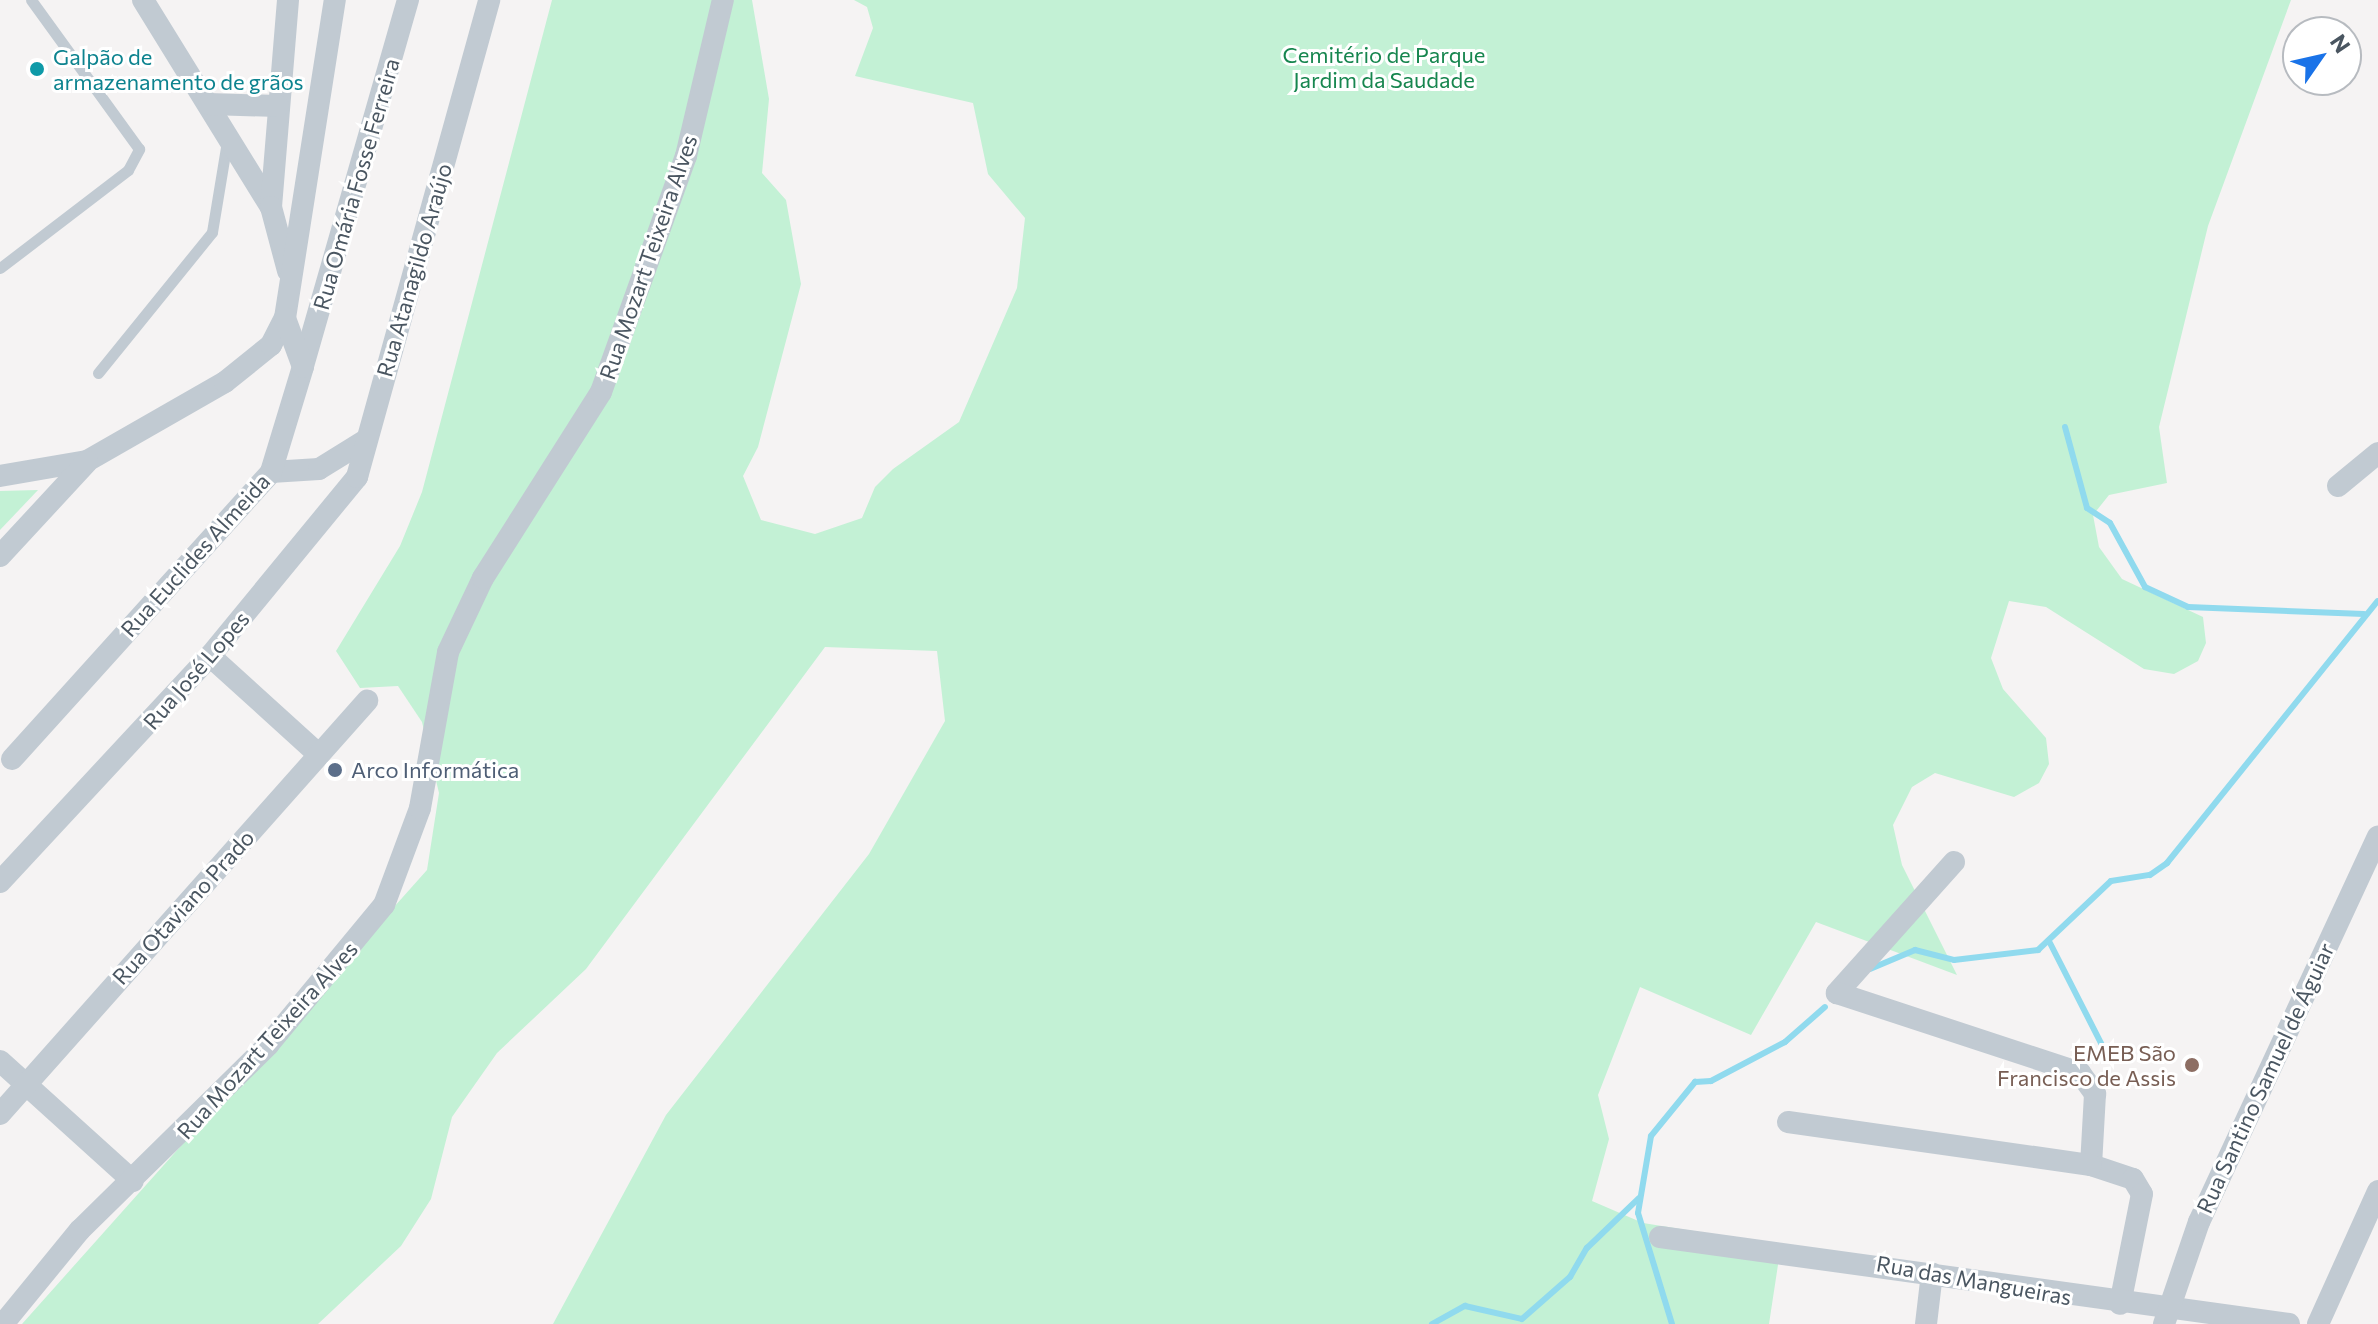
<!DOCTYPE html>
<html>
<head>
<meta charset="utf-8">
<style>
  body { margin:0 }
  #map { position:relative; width:2378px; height:1324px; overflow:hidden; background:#f5f3f3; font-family:Commissioner,sans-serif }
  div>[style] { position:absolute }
  .green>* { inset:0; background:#c3f1d5 }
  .stream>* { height:6px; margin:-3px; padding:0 3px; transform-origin:3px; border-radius:3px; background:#90daee }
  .lane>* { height:11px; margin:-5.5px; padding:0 5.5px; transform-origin:5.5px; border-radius:5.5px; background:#c1cad2 }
  .street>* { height:22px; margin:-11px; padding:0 11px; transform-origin:11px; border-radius:11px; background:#c1cad2 }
  .dots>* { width:22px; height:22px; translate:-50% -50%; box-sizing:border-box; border:4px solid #fff; border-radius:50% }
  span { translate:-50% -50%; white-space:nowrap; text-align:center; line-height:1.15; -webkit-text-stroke:6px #fff; paint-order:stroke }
  .park-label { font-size:22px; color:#17864f }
  .culture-label { font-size:22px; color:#0d838f }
  .left { translate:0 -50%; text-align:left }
  .street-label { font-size:22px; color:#4a5661 }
  .service-label { font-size:22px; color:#4e5e75 }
  .education-label { font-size:22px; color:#785e54 }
  .right { translate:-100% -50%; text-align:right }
  .north { position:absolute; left:2282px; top:16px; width:80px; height:80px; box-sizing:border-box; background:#fff; border:2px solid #b7bbc0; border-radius:50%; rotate:56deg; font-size:22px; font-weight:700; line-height:32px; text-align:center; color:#4a5661 }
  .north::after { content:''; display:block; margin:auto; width:28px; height:36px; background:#1a73e8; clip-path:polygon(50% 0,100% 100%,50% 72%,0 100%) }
</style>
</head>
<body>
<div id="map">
  <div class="green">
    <i style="clip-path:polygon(552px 0,752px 0,769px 99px,762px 173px,786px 200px,801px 284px,758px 447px,743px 476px,761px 520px,815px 534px,862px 518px,875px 487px,893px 469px,959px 422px,1017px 288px,1025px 218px,988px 174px,973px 103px,855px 76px,873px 28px,867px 7px,854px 0,2291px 0,2208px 226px,2159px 427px,2167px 483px,2109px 495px,2093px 515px,2099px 547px,2122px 579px,2203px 617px,2206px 643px,2198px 661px,2174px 674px,2144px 669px,2046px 607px,2009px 601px,1991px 658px,2003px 689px,2046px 738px,2049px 764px,2039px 783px,2014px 797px,1935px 773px,1912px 787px,1893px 825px,1902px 865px,1957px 975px,1816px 922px,1751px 1035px,1640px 987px,1598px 1095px,1609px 1139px,1592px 1201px,1643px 1223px,1781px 1245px,1769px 1324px,553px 1324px,666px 1115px,869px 854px,945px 721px,937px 651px,825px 647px,586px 969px,497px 1053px,452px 1117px,431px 1199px,401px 1246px,318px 1324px,22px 1324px,427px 870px,439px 793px,422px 722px,398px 686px,360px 688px,336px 651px,400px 546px,422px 492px)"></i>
    <i style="clip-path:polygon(38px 490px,0 530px,0 491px)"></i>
  </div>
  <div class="stream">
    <i style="left:2065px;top:427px;width:84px;rotate:74.8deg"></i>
    <i style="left:2087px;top:508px;width:27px;rotate:33deg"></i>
    <i style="left:2110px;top:523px;width:73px;rotate:61.3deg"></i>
    <i style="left:2145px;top:587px;width:47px;rotate:24.9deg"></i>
    <i style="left:2188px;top:607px;width:176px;rotate:2.3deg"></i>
    <i style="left:2050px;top:943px;width:114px;rotate:63deg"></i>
    <i style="left:1870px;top:969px;width:49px;rotate:-22.9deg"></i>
    <i style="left:1915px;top:950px;width:40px;rotate:14.4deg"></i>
    <i style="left:1954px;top:960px;width:85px;rotate:-6.8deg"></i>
    <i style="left:2038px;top:950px;width:100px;rotate:-43.4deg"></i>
    <i style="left:2111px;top:881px;width:39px;rotate:-9deg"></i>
    <i style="left:2150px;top:875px;width:21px;rotate:-35deg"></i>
    <i style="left:2167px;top:863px;width:336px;rotate:-51.2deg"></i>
    <i style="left:1432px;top:1324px;width:38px;rotate:-29deg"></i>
    <i style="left:1465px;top:1306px;width:58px;rotate:12.8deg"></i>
    <i style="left:1522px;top:1319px;width:64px;rotate:-41.2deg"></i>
    <i style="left:1570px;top:1277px;width:34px;rotate:-60deg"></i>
    <i style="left:1587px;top:1248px;width:72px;rotate:-43.9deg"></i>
    <i style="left:1672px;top:1324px;width:116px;rotate:-107deg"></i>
    <i style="left:1638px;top:1213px;width:78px;rotate:-80.4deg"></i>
    <i style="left:1651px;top:1136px;width:70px;rotate:-50.8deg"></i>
    <i style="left:1695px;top:1082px;width:16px;rotate:-4deg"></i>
    <i style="left:1711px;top:1081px;width:84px;rotate:-27.8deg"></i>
    <i style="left:1785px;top:1042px;width:53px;rotate:-41.2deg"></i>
  </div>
  <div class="lane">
    <i style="left:0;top:268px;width:161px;rotate:-37.4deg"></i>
    <i style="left:128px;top:170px;width:24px;rotate:-62deg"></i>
    <i style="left:139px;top:149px;width:184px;rotate:-125.9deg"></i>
    <i style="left:98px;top:373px;width:181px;rotate:-51deg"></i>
    <i style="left:212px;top:232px;width:92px;rotate:-80.6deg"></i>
  </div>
  <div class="street">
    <i style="left:143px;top:0;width:243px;rotate:58.3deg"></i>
    <i style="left:288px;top:0;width:208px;rotate:94.7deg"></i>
    <i style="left:271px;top:207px;width:66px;rotate:75.1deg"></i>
    <i style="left:209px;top:104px;width:69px;rotate:1.7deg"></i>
    <i style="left:303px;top:366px;width:381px;rotate:-74deg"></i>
    <i style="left:271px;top:472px;width:48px;rotate:-3.6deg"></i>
    <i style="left:319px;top:469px;width:55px;rotate:-31.7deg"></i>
    <i style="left:0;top:476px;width:88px;rotate:-9.8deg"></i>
    <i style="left:87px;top:461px;width:159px;rotate:-29.8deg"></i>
    <i style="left:225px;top:382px;width:59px;rotate:-38.8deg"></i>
    <i style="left:271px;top:345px;width:30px;rotate:-63deg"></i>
    <i style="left:285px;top:318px;width:322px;rotate:-81.1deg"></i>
    <i style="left:2338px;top:486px;width:52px;rotate:-39.5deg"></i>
    <i style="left:0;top:556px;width:128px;rotate:-47.2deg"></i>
    <i style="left:210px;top:656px;width:147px;rotate:42.2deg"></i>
    <i style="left:12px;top:759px;width:387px;rotate:-47.9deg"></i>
    <i style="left:271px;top:472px;width:110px;rotate:-73.1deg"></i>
    <i style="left:303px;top:367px;width:52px;rotate:-110.2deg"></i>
    <i style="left:1954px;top:862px;width:176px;rotate:131.8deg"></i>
    <i style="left:1837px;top:993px;width:256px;rotate:18.2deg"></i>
    <i style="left:2080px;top:1073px;width:26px;rotate:54deg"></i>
    <i style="left:2095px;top:1094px;width:71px;rotate:93.2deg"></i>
    <i style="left:2091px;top:1165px;width:44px;rotate:18.4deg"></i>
    <i style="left:2133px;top:1179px;width:17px;rotate:59deg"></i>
    <i style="left:2142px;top:1194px;width:112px;rotate:101.3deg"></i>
    <i style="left:0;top:882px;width:309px;rotate:-47.1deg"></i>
    <i style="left:210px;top:656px;width:232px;rotate:-50.6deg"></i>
    <i style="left:357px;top:477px;width:495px;rotate:-74.5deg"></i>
    <i style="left:0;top:1061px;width:179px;rotate:42.1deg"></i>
    <i style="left:0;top:1114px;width:553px;rotate:-48.38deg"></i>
    <i style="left:1788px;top:1122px;width:306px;rotate:8.1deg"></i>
    <i style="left:1660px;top:1237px;width:635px;rotate:7.87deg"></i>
    <i style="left:3px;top:1324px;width:122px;rotate:-50.7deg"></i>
    <i style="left:80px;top:1230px;width:264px;rotate:-44.5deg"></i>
    <i style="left:268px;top:1045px;width:182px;rotate:-50.4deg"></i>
    <i style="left:384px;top:905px;width:103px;rotate:-69.6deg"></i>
    <i style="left:420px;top:808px;width:158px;rotate:-79.8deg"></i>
    <i style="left:448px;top:652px;width:82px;rotate:-64.7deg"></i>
    <i style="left:483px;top:578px;width:220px;rotate:-57.6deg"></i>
    <i style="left:601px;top:392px;width:251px;rotate:-70.2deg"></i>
    <i style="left:686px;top:156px;width:160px;rotate:-76.7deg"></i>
    <i style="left:1926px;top:1324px;width:51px;rotate:-83.3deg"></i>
    <i style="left:2164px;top:1324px;width:108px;rotate:-71.1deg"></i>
    <i style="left:2199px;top:1222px;width:425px;rotate:-65.1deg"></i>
    <i style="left:2318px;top:1324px;width:146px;rotate:-65.7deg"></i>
  </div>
  <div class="dots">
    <i style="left:37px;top:69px;background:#0f9aa8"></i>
    <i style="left:335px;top:770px;background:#5c6f8a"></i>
    <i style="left:2192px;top:1065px;background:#8d6e63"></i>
  </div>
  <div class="park-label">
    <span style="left:1384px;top:67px">Cemitério de Parque<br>Jardim da Saudade</span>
  </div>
  <div class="culture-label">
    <span class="left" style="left:53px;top:69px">Galpão de<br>armazenamento de grãos</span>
  </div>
  <div class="street-label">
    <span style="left:356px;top:184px;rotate:-74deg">Rua Omária Fosse Ferreira</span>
    <span style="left:648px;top:257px;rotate:-71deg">Rua Mozart Teixeira Alves</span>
    <span style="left:414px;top:270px;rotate:-74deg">Rua Atanagildo Araújo</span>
    <span style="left:195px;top:555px;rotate:-48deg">Rua Euclides Almeida</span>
    <span style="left:196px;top:670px;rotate:-49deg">Rua José Lopes</span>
    <span style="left:183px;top:907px;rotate:-48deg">Rua Otaviano Prado</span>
    <span style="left:267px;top:1040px;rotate:-48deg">Rua Mozart Teixeira Alves</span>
    <span style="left:2265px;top:1078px;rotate:-65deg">Rua Santino Samuel de Águiar</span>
    <span style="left:1974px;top:1280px;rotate:10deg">Rua das Mangueiras</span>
  </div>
  <div class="service-label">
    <span class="left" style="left:351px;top:770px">Arco Informática</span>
  </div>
  <div class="education-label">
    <span class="right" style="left:2176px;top:1065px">EMEB São<br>Francisco de Assis</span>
  </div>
  <div class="north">N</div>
</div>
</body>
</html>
